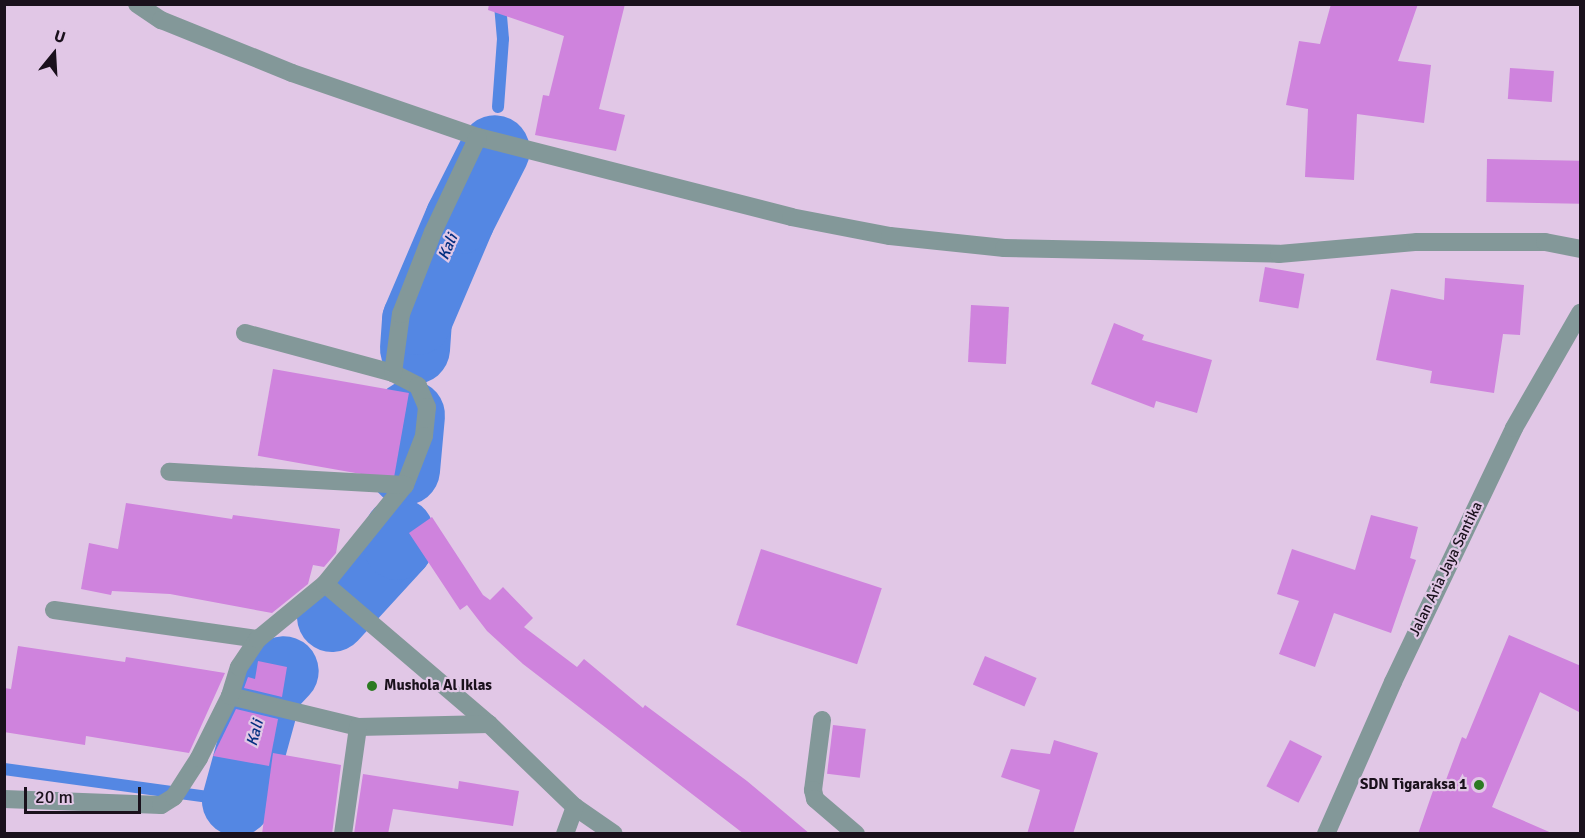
<!DOCTYPE html>
<html>
<head>
<meta charset="utf-8">
<style>
  body { margin:0 }
  #map { position:relative; width:1585px; height:838px; overflow:hidden; background:#e1c7e6; font-family:Signika,sans-serif }
  div>[style] { position:absolute }
  .stream>* { height:12px; margin:-6px; padding:0 6px; transform-origin:6px; border-radius:6px; background:#5487e3 }
  .river>* { height:70px; margin:-35px; padding:0 35px; transform-origin:35px; border-radius:35px; background:#5487e3 }
  .building>* { inset:0; background:#cf83dd; transform-origin:0 0 }
  .minor>* { height:18px; margin:-9px; padding:0 9px; transform-origin:9px; border-radius:9px; background:#839899 }
  .dots>* { width:16px; height:16px; translate:-50% -50%; box-sizing:border-box; border:3px solid #e1c7e6; border-radius:50% }
  span { translate:-50% -50%; white-space:nowrap; text-align:center; line-height:1.15; -webkit-text-stroke:4.5px #e1c7e6; paint-order:stroke }
  .street-label { font-size:15px; color:#1a111c }
  .poi-label { font-size:15px; color:#1a111c; font-weight:700 }
  .left { translate:0 -50%; text-align:left }
  .right { translate:-100% -50%; text-align:right }
  .water-label { font-size:16px; color:#032e7f; font-style:italic }
  .frame { position:absolute; inset:0; border:6px solid #1a111c; pointer-events:none }
  .north { position:absolute; left:24px; top:24px; width:60px; height:60px; -webkit-text-stroke:4px #e1c7e6; paint-order:stroke; rotate:18deg; font-size:16px; font-weight:700; line-height:24px; text-align:center; color:#1a111c }
  .north::after { content:''; display:block; margin:auto; width:21px; height:27px; background:#1a111c; clip-path:polygon(50% 0,100% 100%,50% 72%,0 100%) }
  .scale { position:absolute; left:24px; top:787px; width:117px; height:27px; box-sizing:border-box; border:3px solid #1a111c; border-top:0; padding-left:8px; font-size:18px; line-height:21px; white-space:nowrap; color:#1a111c; -webkit-text-stroke:4px #e1c7e6; paint-order:stroke }
</style>
</head>
<body>
<div id="map">
  <div class="stream">
    <i style="left:498px;top:107px;width:68px;rotate:-85.8deg"></i>
    <i style="left:503px;top:39px;width:35px;rotate:-95deg"></i>
    <i style="left:4px;top:769px;width:235px;rotate:7.8deg"></i>
  </div>
  <div class="river">
    <i style="left:415px;top:349px;width:29px;rotate:-86deg"></i>
    <i style="left:417px;top:320px;width:110px;rotate:-66.9deg"></i>
    <i style="left:460px;top:219px;width:77px;rotate:-63.1deg"></i>
    <i style="left:405px;top:470px;width:55px;rotate:-84.8deg"></i>
    <i style="left:332px;top:617px;width:98px;rotate:-47.5deg"></i>
    <i style="left:398px;top:545px;width:12px;rotate:-85deg"></i>
    <i style="left:237px;top:801px;width:117px;rotate:-74.7deg"></i>
    <i style="left:268px;top:688px;width:23px;rotate:-47deg"></i>
  </div>
  <div class="building">
    <i style="clip-path:polygon(489px 4px,625px 4px,599px 109px,625px 115px,616px 151px,535px 135px,543px 95px,549px 96px,564px 36px,488px 10px)"></i>
    <i style="clip-path:polygon(1331px 4px,1418px 4px,1398px 61px,1431px 65px,1424px 123px,1357px 114px,1354px 180px,1305px 177px,1308px 109px,1286px 105px,1299px 41px,1320px 44px)"></i>
    <i style="left:1510px;top:68px;width:44px;height:31px;rotate:4deg"></i>
    <i style="left:1487px;top:159px;width:94px;height:43px;rotate:1deg"></i>
    <i style="left:1265px;top:267px;width:40px;height:35px;rotate:10deg"></i>
    <i style="clip-path:polygon(1445px 278px,1524px 285px,1520px 335px,1503px 334px,1494px 393px,1430px 383px,1432px 371px,1376px 360px,1391px 289px,1444px 300px)"></i>
    <i style="left:971px;top:305px;width:38px;height:57px;rotate:3deg"></i>
    <i style="clip-path:polygon(1114px 323px,1144px 335px,1142px 340px,1212px 360px,1197px 413px,1156px 401px,1154px 408px,1091px 384px)"></i>
    <i style="left:273px;top:369px;width:138px;height:88px;rotate:10deg"></i>
    <i style="clip-path:polygon(126px 503px,232px 519px,233px 515px,340px 529px,336px 553px,324px 567px,313px 565px,308px 584px,272px 613px,170px 594px,112px 591px,111px 595px,81px 589px,89px 543px,118px 549px)"></i>
    <i style="clip-path:polygon(1371px 515px,1418px 527px,1410px 558px,1416px 560px,1391px 633px,1334px 613px,1315px 667px,1279px 654px,1299px 601px,1277px 594px,1292px 549px,1355px 570px)"></i>
    <i style="clip-path:polygon(432px 517px,483px 595px,490px 600px,503px 587px,533px 618px,524px 627px,577px 667px,584px 659px,643px 708px,645px 705px,747px 781px,810px 834px,744px 834px,523px 664px,487px 631px,467px 605px,460px 610px,409px 533px)"></i>
    <i style="left:761px;top:549px;width:127px;height:80px;rotate:18deg"></i>
    <i style="clip-path:polygon(1509px 635px,1581px 666px,1581px 713px,1540px 692px,1492px 807px,1554px 834px,1418px 834px,1435px 785px,1443px 788px,1462px 737px,1466px 739px)"></i>
    <i style="clip-path:polygon(18px 646px,125px 662px,126px 657px,225px 673px,189px 753px,86px 736px,85px 745px,4px 732px,4px 688px,11px 689px)"></i>
    <i style="left:985px;top:656px;width:56px;height:31px;rotate:23deg"></i>
    <i style="clip-path:polygon(258px 661px,287px 667px,282px 697px,244px 688px,248px 677px,255px 679px)"></i>
    <i style="clip-path:polygon(236px 709px,278px 719px,269px 766px,213px 756px)"></i>
    <i style="left:833px;top:725px;width:33px;height:49px;rotate:7deg"></i>
    <i style="clip-path:polygon(1054px 740px,1098px 753px,1073px 834px,1027px 834px,1040px 790px,1001px 777px,1011px 749px,1050px 754px)"></i>
    <i style="left:1290px;top:740px;width:36px;height:52px;rotate:27deg"></i>
    <i style="clip-path:polygon(273px 753px,341px 765px,332px 834px,262px 834px)"></i>
    <i style="clip-path:polygon(363px 774px,458px 789px,459px 781px,519px 791px,513px 826px,393px 809px,388px 834px,354px 834px)"></i>
  </div>
  <div class="minor">
    <i style="left:137px;top:4px;width:29px;rotate:34deg"></i>
    <i style="left:161px;top:20px;width:141px;rotate:22deg"></i>
    <i style="left:292px;top:73px;width:197px;rotate:19deg"></i>
    <i style="left:478px;top:137px;width:323px;rotate:14.3deg"></i>
    <i style="left:791px;top:217px;width:101px;rotate:10.9deg"></i>
    <i style="left:890px;top:236px;width:115px;rotate:6deg"></i>
    <i style="left:1004px;top:248px;width:275px;rotate:1.2deg"></i>
    <i style="left:1279px;top:254px;width:139px;rotate:-5deg"></i>
    <i style="left:1417px;top:242px;width:128px"></i>
    <i style="left:1545px;top:242px;width:36px;rotate:11deg"></i>
    <i style="left:245px;top:333px;width:153px;rotate:15.1deg"></i>
    <i style="left:393px;top:373px;width:28px;rotate:27deg"></i>
    <i style="left:418px;top:386px;width:23px;rotate:67deg"></i>
    <i style="left:427px;top:407px;width:29px;rotate:96deg"></i>
    <i style="left:424px;top:436px;width:53px;rotate:111.2deg"></i>
    <i style="left:393px;top:373px;width:60px;rotate:-82.3deg"></i>
    <i style="left:401px;top:314px;width:88px;rotate:-68.7deg"></i>
    <i style="left:433px;top:232px;width:105px;rotate:-64.7deg"></i>
    <i style="left:325px;top:584px;width:216px;rotate:40.5deg"></i>
    <i style="left:489px;top:724px;width:120px;rotate:44deg"></i>
    <i style="left:575px;top:807px;width:47px;rotate:34.7deg"></i>
    <i style="left:54px;top:610px;width:206px;rotate:8.1deg"></i>
    <i style="left:230px;top:696px;width:132px;rotate:13.6deg"></i>
    <i style="left:358px;top:727px;width:131px;rotate:-1.3deg"></i>
    <i style="left:822px;top:720px;width:71px;rotate:97.3deg"></i>
    <i style="left:813px;top:790px;width:9px;rotate:77deg"></i>
    <i style="left:815px;top:799px;width:54px;rotate:40.5deg"></i>
    <i style="left:4px;top:799px;width:157px;rotate:2.2deg"></i>
    <i style="left:161px;top:805px;width:15px;rotate:-32deg"></i>
    <i style="left:174px;top:797px;width:46px;rotate:-57.3deg"></i>
    <i style="left:199px;top:758px;width:69px;rotate:-63.4deg"></i>
    <i style="left:230px;top:696px;width:30px;rotate:-73deg"></i>
    <i style="left:239px;top:667px;width:34px;rotate:-56deg"></i>
    <i style="left:258px;top:639px;width:87px;rotate:-39.4deg"></i>
    <i style="left:325px;top:584px;width:127px;rotate:-51.1deg"></i>
    <i style="left:405px;top:485px;width:236px;rotate:-176.8deg"></i>
    <i style="left:343px;top:834px;width:108px;rotate:-82deg"></i>
    <i style="left:565px;top:834px;width:29px;rotate:-70deg"></i>
    <i style="left:1326px;top:834px;width:166px;rotate:-66.2deg"></i>
    <i style="left:1393px;top:682px;width:281px;rotate:-64.5deg"></i>
    <i style="left:1514px;top:428px;width:133px;rotate:-60.1deg"></i>
  </div>
  <div class="dots">
    <i style="left:372px;top:686px;background:#2c7a22"></i>
    <i style="left:1479px;top:785px;background:#2c7a22"></i>
  </div>
  <div class="street-label">
    <span style="left:1446px;top:569px;rotate:-64deg">Jalan Aria Jaya Santika</span>
  </div>
  <div class="poi-label">
    <span class="left" style="left:384px;top:686px">Mushola Al Iklas</span>
    <span class="right" style="left:1467px;top:785px">SDN Tigaraksa 1</span>
  </div>
  <div class="water-label">
    <span style="left:448px;top:247px;rotate:-67deg">Kali</span>
    <span style="left:255px;top:733px;rotate:-75deg">Kali</span>
  </div>
  <div class="frame"></div>
  <div class="north">U</div>
  <div class="scale">20 m</div>
</div>
</body>
</html>
